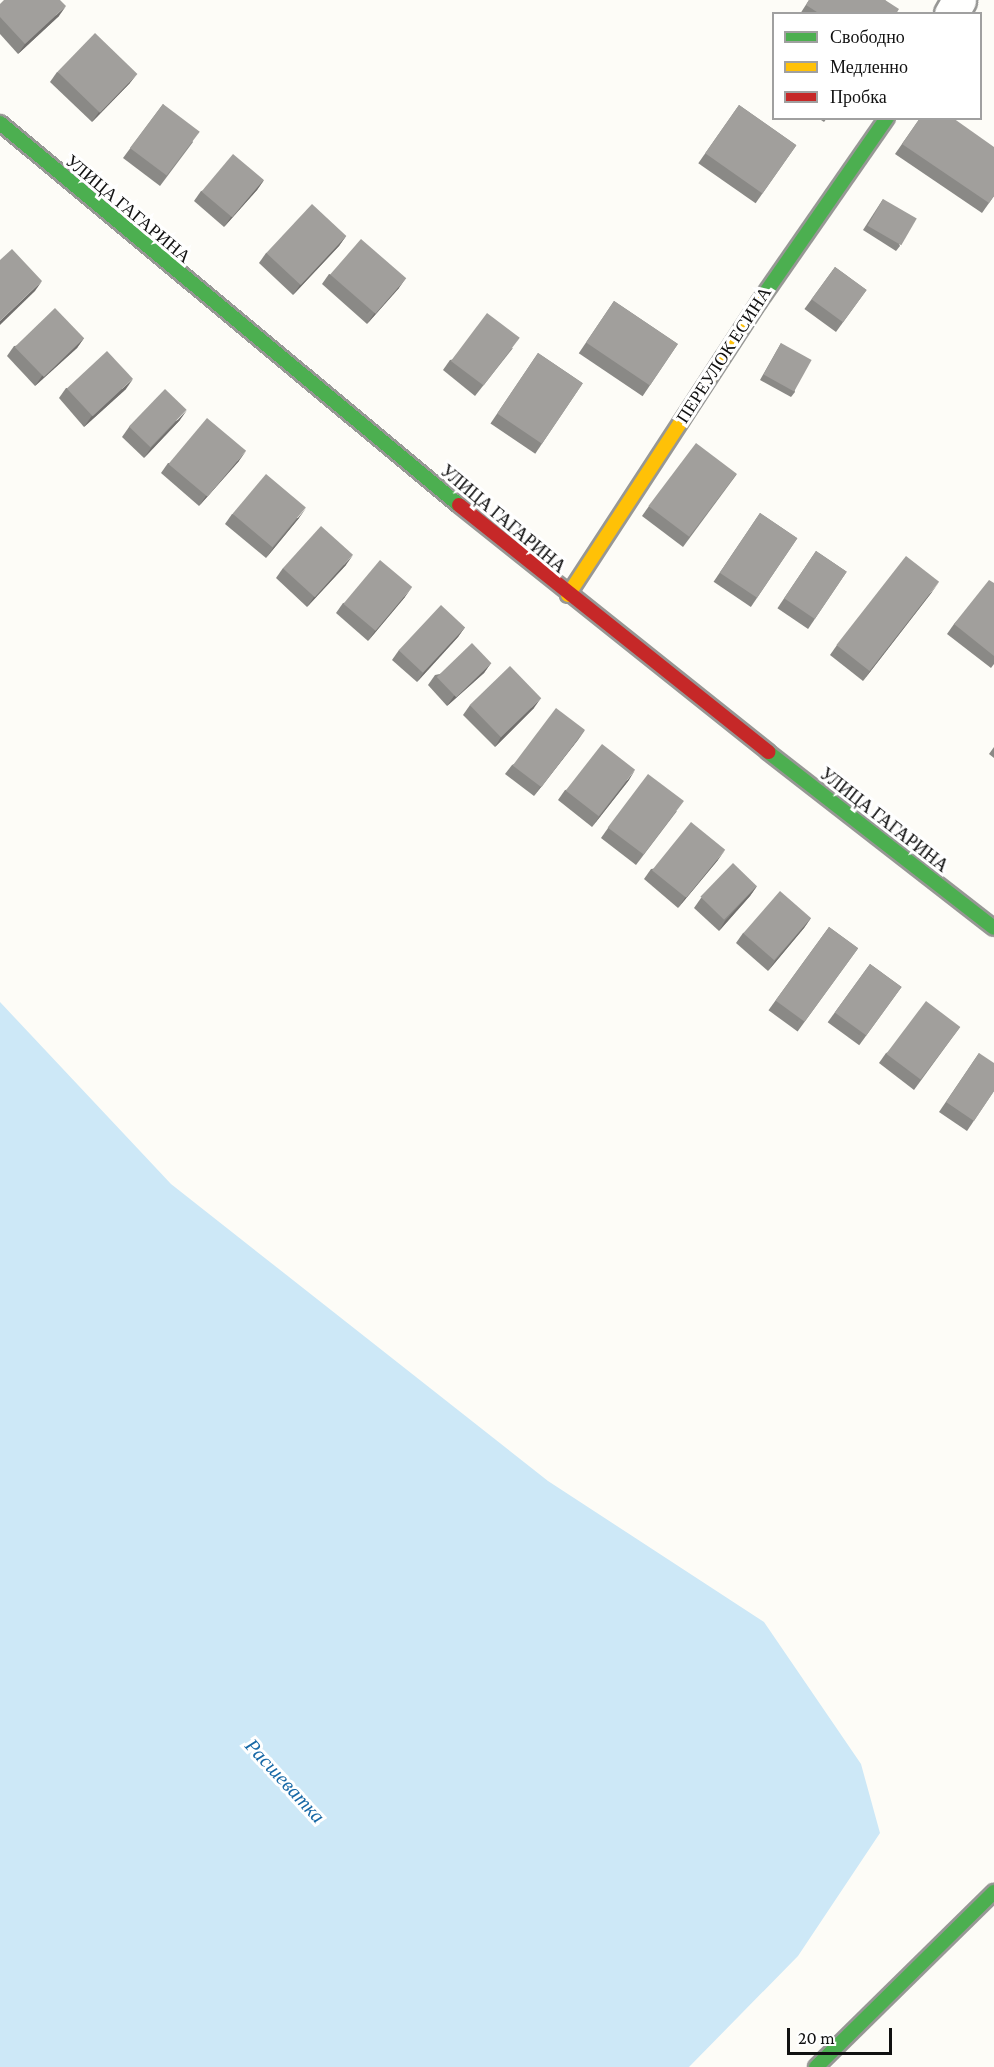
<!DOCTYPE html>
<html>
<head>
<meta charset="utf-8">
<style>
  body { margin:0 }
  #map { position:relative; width:994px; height:2067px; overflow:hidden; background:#fdfcf7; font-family:"Crimson Pro",serif }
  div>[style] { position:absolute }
  .water>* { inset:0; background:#cde8f7 }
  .roads { filter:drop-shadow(2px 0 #979795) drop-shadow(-2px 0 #979795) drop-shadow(0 2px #979795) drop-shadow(0 -2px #979795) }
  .street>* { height:33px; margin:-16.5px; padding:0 16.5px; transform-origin:16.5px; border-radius:16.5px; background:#fffffe }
  .fast>* { height:14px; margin:-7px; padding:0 7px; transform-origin:7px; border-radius:7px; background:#4caf50 }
  .slow>* { height:14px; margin:-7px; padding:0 7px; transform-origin:7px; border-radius:7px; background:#ffc107 }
  .jam>* { height:14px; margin:-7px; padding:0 7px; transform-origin:7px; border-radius:7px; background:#c62828 }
  .wall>* { inset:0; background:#8a8986; transform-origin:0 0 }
  .shaded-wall>* { inset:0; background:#716f6d }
  .building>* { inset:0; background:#a19f9c; transform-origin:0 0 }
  span { translate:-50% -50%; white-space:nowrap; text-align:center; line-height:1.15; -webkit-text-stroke:6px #fff; paint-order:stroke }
  .street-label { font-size:18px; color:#111 }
  .water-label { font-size:20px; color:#1768a6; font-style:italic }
  .legend { position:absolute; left:772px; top:12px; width:210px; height:108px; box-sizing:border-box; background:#fff; border:2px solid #a0a0a0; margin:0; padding:8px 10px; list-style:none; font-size:18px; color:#111 }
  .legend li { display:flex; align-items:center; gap:12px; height:30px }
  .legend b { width:30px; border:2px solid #a0a0a0 }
  .scale { position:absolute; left:787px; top:2028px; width:105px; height:27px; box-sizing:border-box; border:3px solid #111; border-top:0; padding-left:8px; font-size:18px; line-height:21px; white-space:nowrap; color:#111; -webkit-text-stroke:4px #fff; paint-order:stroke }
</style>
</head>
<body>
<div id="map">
  <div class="water">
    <i style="clip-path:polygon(0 1002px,171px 1184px,548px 1481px,764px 1622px,861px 1764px,880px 1833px,798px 1956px,689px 2067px,0 2067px)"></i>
  </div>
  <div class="roads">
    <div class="street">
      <i style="left:951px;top:14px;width:16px;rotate:-60deg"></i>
    </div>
    <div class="fast">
      <i style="left:0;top:123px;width:597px;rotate:39.77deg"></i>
      <i style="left:759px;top:302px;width:224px;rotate:-55.2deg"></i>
      <i style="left:768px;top:752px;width:286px;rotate:37.9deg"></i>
      <i style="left:816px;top:2067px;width:250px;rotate:-44.5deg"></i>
    </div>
    <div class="slow">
      <i style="left:568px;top:595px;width:350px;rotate:-56.9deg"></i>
    </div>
    <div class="jam">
      <i style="left:459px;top:505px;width:396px;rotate:38.6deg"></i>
    </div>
  </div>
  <div class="wall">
    <i style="clip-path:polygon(809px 0,885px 0,896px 14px,800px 14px)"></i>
    <i style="clip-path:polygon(0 4px,59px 16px,18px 54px,0 34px)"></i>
    <i style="clip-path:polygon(57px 72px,130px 83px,92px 122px,50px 82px)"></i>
    <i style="clip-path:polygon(163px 104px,193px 142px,160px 186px,123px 158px)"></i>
    <i style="left:739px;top:105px;width:70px;height:71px;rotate:35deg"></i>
    <i style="clip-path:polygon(818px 118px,827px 118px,824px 122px)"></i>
    <i style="clip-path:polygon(920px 118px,994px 196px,982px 213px,895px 154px)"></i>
    <i style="clip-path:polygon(264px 180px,257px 190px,224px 227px,194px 201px,201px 191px)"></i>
    <i style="clip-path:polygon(883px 199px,900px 246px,896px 251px,863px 230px)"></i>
    <i style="clip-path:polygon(346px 236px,339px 246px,293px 295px,259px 263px,266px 253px)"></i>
    <i style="left:835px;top:267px;width:39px;height:52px;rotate:36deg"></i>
    <i style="clip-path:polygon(329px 274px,399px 288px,367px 324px,322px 284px)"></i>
    <i style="left:614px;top:301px;width:77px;height:63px;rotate:34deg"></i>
    <i style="clip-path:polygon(84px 338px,77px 348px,35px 386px,7px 356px,14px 346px)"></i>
    <i style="clip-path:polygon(781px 343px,795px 392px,791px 397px,760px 380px)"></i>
    <i style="clip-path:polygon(513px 348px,475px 396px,443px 370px,450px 360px)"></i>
    <i style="left:538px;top:353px;width:54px;height:85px;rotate:34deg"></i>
    <i style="clip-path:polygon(66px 388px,126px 389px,84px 427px,59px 398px)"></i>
    <i style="clip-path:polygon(180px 420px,144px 458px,122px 437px,129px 427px)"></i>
    <i style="clip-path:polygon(239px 461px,199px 506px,161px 473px,168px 463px)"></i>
    <i style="clip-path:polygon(737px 474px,683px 547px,642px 516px,649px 506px)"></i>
    <i style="left:760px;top:513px;width:45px;height:83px;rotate:34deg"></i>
    <i style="clip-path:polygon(232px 514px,299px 518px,266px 558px,225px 524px)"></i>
    <i style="left:816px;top:551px;width:37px;height:69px;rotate:34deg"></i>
    <i style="clip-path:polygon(346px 565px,307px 607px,276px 578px,283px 568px)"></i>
    <i style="clip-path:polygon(994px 583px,994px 664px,991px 668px,947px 634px,954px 624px)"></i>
    <i style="clip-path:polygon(932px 592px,863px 681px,830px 655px,837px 645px)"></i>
    <i style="clip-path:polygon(405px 597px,368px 641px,336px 613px,343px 603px)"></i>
    <i style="clip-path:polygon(465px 627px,458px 637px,417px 682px,392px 660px,399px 650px)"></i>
    <i style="clip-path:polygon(491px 663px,484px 673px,447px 706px,428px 685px,435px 675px)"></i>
    <i style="clip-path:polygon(470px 705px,534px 708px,495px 747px,463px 715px)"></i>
    <i style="clip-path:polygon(585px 730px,534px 796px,505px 774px,512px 765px)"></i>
    <i style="clip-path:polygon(994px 747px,994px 758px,989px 754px)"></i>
    <i style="clip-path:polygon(629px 780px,592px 827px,558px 800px,565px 790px)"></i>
    <i style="clip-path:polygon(677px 811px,636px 865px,601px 838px,608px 828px)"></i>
    <i style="clip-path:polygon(718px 860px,678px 908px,644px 879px,651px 869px)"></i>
    <i style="clip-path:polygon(757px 886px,750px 896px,719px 931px,694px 908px,701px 898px)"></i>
    <i style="clip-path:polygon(811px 918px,804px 928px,768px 971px,736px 943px,743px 933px)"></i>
    <i style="left:829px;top:927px;width:36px;height:103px;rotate:36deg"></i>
    <i style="left:870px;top:964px;width:39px;height:72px;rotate:36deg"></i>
    <i style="clip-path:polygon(960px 1027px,914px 1090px,879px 1063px,886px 1053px)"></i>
    <i style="clip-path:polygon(979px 1053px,994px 1091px,967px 1131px,939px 1112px)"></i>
  </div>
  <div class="shaded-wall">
    <i style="clip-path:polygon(66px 6px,59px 16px,18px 54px,25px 44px)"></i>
    <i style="clip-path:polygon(137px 74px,130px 83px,92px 122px,99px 112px)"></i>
    <i style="clip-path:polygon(264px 180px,257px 190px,224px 227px,231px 217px)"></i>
    <i style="clip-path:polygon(346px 236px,339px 246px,293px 295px,300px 285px)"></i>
    <i style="clip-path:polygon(406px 278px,399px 288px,367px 324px,374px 314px)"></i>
    <i style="clip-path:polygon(42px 281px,35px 291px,0 325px,0 321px)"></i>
    <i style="clip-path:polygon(84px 338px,77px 348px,35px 386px,42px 376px)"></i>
    <i style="clip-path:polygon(133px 379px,126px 389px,84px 427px,91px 417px)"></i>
    <i style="clip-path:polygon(187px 410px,180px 420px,144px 458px,151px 448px)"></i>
    <i style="clip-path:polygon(246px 451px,239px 461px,199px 506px,206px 496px)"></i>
    <i style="clip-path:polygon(306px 508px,299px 518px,266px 558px,273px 548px)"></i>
    <i style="clip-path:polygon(353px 555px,346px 565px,307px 607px,314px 597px)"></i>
    <i style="clip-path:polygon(939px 582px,932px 592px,863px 681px,870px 671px)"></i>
    <i style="clip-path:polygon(412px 587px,405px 597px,368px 641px,375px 631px)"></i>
    <i style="clip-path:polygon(465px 627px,458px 637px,417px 682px,424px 672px)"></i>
    <i style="clip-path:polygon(491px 663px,484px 673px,447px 706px,454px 696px)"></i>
    <i style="clip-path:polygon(541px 698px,534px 708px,495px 747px,501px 737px)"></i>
    <i style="clip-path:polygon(585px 730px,578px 740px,534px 796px,541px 786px)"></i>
    <i style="clip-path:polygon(635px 770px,629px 780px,592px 827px,599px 817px)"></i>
    <i style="clip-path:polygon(725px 850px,718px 860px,678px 908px,685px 898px)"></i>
    <i style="clip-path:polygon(757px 886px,750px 896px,719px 931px,725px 921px)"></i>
    <i style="clip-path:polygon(811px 918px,804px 928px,768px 971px,775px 961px)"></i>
  </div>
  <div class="building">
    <i style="clip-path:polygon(4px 0,60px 0,66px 6px,25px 44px,0 17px,0 4px)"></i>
    <i style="clip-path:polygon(809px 0,885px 0,899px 9px,896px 14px,820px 14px,806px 5px)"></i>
    <i style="left:95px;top:33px;width:59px;height:54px;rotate:44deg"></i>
    <i style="left:163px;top:104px;width:46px;height:55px;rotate:37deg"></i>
    <i style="left:739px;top:105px;width:70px;height:59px;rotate:35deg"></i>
    <i style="clip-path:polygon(920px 118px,953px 118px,994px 147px,994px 196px,989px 203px,902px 144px)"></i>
    <i style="left:233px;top:154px;width:40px;height:49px;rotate:40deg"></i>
    <i style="left:883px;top:199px;width:39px;height:31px;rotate:30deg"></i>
    <i style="left:312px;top:204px;width:47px;height:67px;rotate:43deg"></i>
    <i style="left:361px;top:239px;width:60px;height:47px;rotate:41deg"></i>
    <i style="clip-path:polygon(12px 249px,42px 281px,0 321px,0 260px)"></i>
    <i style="left:835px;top:267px;width:39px;height:40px;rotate:36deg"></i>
    <i style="left:614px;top:301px;width:77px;height:50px;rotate:34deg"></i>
    <i style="left:55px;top:308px;width:42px;height:56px;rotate:46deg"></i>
    <i style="left:487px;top:313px;width:41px;height:60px;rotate:37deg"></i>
    <i style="left:781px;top:343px;width:35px;height:36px;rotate:29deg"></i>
    <i style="left:107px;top:351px;width:38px;height:55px;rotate:47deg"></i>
    <i style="left:538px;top:353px;width:54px;height:73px;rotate:34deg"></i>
    <i style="left:165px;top:389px;width:30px;height:52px;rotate:44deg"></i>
    <i style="left:207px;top:418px;width:51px;height:60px;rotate:40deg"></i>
    <i style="left:696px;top:443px;width:51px;height:79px;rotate:37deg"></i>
    <i style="left:266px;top:474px;width:52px;height:52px;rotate:40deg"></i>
    <i style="left:760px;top:513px;width:45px;height:72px;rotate:34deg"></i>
    <i style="left:321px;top:526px;width:43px;height:57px;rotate:42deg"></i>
    <i style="left:816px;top:551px;width:37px;height:57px;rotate:34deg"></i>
    <i style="left:906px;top:556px;width:42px;height:113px;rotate:38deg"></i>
    <i style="left:380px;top:560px;width:42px;height:57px;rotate:40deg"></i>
    <i style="clip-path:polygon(989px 580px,994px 583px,994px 656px,954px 624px)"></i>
    <i style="left:441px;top:605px;width:33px;height:62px;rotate:43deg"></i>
    <i style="left:472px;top:643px;width:28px;height:49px;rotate:46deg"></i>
    <i style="left:510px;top:666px;width:45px;height:56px;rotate:46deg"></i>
    <i style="left:556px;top:708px;width:36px;height:72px;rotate:37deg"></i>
    <i style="left:602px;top:744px;width:42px;height:59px;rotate:38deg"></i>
    <i style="left:648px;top:774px;width:45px;height:67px;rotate:37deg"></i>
    <i style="left:691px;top:822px;width:44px;height:62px;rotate:39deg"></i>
    <i style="left:733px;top:863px;width:33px;height:47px;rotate:44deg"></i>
    <i style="left:780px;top:891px;width:41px;height:56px;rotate:41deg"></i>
    <i style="left:829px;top:927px;width:36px;height:91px;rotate:36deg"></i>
    <i style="left:870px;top:964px;width:39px;height:60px;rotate:36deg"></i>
    <i style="left:926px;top:1001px;width:43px;height:66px;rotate:37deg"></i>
    <i style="clip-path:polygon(979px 1053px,994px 1063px,994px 1091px,974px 1121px,946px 1102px)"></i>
  </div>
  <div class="street-label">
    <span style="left:128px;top:209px;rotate:40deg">УЛИЦА ГАГАРИНА</span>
    <span style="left:724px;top:355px;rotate:-57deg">ПЕРЕУЛОК ЕСИНА</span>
    <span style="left:503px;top:519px;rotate:40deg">УЛИЦА ГАГАРИНА</span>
    <span style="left:884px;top:820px;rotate:38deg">УЛИЦА ГАГАРИНА</span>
  </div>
  <div class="water-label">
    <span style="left:285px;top:1781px;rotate:47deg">Расшеватка</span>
  </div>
  <ul class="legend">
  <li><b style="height:8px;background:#4caf50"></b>Свободно</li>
  <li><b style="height:8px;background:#ffc107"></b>Медленно</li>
  <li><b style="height:8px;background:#c62828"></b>Пробка</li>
  </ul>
  <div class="scale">20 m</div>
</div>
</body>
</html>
